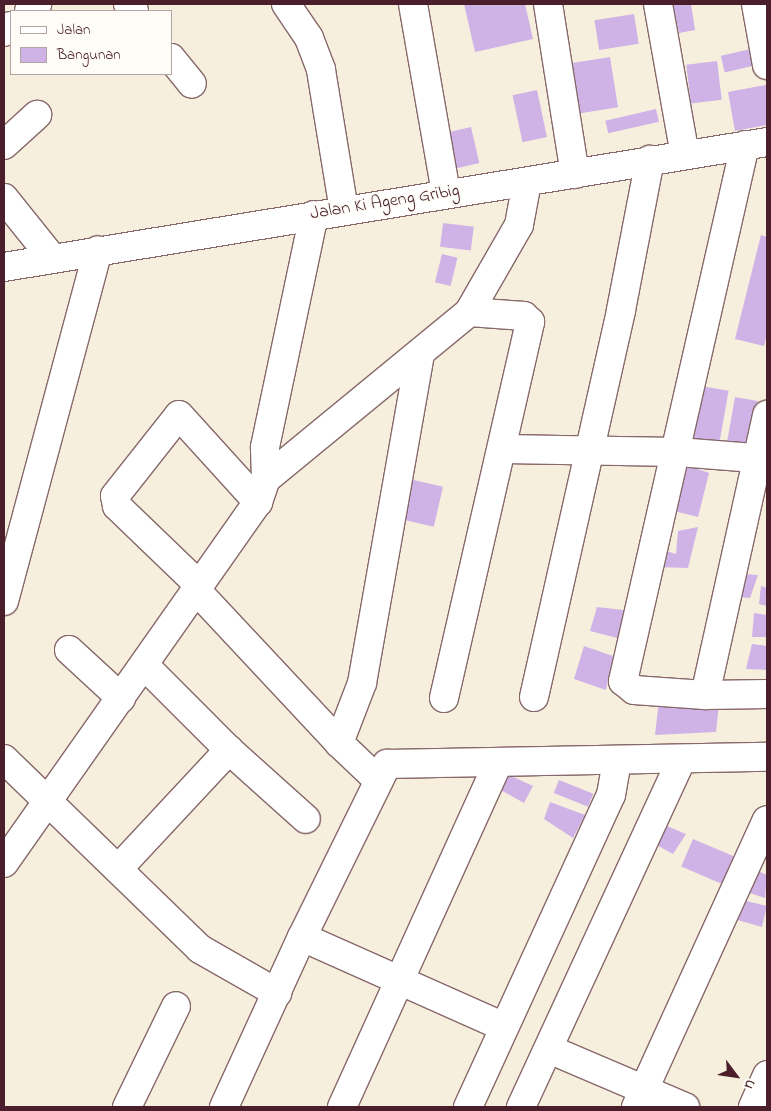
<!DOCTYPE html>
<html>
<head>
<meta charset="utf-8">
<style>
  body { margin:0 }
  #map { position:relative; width:771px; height:1111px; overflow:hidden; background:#f7efde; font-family:"Indie Flower",sans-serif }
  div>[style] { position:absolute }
  .building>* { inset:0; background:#cfb2e6; transform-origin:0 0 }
  .roads { filter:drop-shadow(1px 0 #87686a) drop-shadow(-1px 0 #87686a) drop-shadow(0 1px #87686a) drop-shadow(0 -1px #87686a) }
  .minor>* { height:28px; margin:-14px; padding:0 14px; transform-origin:14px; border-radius:14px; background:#fff }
  .major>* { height:28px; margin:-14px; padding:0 14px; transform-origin:14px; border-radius:14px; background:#fff }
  span { translate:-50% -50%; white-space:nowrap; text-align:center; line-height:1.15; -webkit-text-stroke:4px #fdfcf7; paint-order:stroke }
  .street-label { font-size:18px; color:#4a1f2b }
  .frame { position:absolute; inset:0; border:5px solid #4a1f2b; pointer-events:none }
  .legend { position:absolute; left:10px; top:10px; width:162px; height:65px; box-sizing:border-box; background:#fdfcf7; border:1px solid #b5a4a5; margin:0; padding:6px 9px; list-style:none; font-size:15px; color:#4a1f2b }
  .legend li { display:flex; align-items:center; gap:10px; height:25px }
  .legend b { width:25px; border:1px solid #b5a4a5 }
  .north { position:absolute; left:711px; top:1051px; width:50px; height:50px; -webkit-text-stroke:4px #fdfcf7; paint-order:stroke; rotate:121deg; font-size:14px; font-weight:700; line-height:20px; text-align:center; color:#4a1f2b }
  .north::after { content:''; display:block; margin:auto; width:18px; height:22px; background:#4a1f2b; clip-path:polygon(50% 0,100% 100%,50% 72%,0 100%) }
</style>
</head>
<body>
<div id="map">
  <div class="building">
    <i style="clip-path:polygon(464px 4px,525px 4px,533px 39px,475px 52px)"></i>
    <i style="clip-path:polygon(673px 4px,691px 4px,695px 30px,679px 33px)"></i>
    <i style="left:634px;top:14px;width:30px;height:40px;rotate:81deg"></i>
    <i style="left:755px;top:48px;width:17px;height:35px;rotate:77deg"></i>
    <i style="left:610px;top:57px;width:51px;height:38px;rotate:81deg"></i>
    <i style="left:717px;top:61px;width:39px;height:31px;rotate:83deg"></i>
    <i style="clip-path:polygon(766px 85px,767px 125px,735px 131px,728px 92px)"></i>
    <i style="left:537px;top:90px;width:48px;height:25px;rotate:78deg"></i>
    <i style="left:656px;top:109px;width:13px;height:52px;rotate:77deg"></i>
    <i style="left:471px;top:127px;width:37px;height:31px;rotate:77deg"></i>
    <i style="left:443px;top:223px;width:31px;height:24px;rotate:7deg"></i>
    <i style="clip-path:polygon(761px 235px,767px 237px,767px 334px,764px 346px,735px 339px)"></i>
    <i style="left:442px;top:254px;width:16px;height:29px;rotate:14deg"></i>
    <i style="left:701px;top:386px;width:28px;height:54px;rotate:10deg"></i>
    <i style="left:735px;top:397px;width:23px;height:52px;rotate:10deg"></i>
    <i style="clip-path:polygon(679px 462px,709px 473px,698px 517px,674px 511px)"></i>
    <i style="left:405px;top:478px;width:39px;height:41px;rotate:13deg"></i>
    <i style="clip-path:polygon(698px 527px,688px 568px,657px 567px,663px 550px,676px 554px,678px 531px)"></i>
    <i style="clip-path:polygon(742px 574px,758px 575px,750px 598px,735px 597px)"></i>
    <i style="clip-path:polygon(761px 586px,767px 588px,767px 606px,759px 604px)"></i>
    <i style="clip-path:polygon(597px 607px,623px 610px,621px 639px,590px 631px)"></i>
    <i style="clip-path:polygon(754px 613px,767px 615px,767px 637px,752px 637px)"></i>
    <i style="clip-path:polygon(752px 644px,767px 646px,767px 670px,746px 669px)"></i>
    <i style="clip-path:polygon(584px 646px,613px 656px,606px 690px,574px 679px)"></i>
    <i style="clip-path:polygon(659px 700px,719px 703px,716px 732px,655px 735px)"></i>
    <i style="clip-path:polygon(507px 774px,533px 786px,524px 803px,497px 788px)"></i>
    <i style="left:559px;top:780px;width:37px;height:14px;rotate:22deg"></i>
    <i style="clip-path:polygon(550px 802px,585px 815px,573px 838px,544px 819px)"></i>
    <i style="clip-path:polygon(662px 824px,686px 834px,673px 854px,653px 843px)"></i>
    <i style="left:693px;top:839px;width:47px;height:30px;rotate:23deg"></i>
    <i style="clip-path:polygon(756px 870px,767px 875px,765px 898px,744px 891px)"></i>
    <i style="clip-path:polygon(742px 900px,767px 906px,762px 927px,734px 919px)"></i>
  </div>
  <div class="roads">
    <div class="minor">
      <i style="left:128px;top:4px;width:9px;rotate:49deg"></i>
      <i style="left:286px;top:4px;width:41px;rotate:55.9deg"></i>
      <i style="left:309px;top:38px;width:34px;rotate:69deg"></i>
      <i style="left:321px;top:70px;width:142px;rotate:80.7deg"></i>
      <i style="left:413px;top:4px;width:192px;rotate:80.1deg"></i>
      <i style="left:548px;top:4px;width:172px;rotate:81deg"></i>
      <i style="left:658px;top:4px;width:153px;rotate:79.9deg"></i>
      <i style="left:756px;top:4px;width:62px;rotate:79.8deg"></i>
      <i style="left:29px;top:11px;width:11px;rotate:-41deg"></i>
      <i style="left:4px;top:32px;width:9px;rotate:-41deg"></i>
      <i style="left:171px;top:58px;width:33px;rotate:51deg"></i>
      <i style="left:4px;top:145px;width:45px;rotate:-42.3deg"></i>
      <i style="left:745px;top:145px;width:550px;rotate:102.82deg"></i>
      <i style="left:623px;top:681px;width:14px;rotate:39deg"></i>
      <i style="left:634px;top:690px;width:71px;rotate:4deg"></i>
      <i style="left:705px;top:695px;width:62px;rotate:-0.9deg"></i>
      <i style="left:4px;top:198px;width:77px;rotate:51.3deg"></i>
      <i style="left:503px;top:449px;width:175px;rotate:1deg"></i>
      <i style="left:678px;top:452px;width:89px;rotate:4.5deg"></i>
      <i style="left:266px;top:479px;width:32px;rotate:-92deg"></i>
      <i style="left:265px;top:447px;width:237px;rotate:-78.1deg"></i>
      <i style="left:200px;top:586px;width:115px;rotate:-136.1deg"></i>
      <i style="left:117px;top:506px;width:10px;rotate:-101deg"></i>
      <i style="left:115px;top:496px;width:103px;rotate:-51.7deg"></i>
      <i style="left:179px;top:415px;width:118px;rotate:47.8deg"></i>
      <i style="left:197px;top:591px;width:208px;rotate:46.9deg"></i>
      <i style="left:339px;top:743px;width:52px;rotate:43.5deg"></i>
      <i style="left:4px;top:601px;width:363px;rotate:-75deg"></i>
      <i style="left:69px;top:650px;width:71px;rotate:42.7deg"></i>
      <i style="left:144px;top:665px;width:120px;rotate:45deg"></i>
      <i style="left:229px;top:750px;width:103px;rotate:41.9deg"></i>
      <i style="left:705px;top:695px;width:287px;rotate:-77.5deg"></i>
      <i style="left:534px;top:697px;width:397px;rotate:-77.3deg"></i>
      <i style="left:621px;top:310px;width:153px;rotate:-79.1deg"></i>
      <i style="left:444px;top:698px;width:386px;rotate:-77.1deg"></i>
      <i style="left:530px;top:322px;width:8px;rotate:-135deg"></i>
      <i style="left:524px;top:316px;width:55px;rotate:-175.8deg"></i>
      <i style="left:339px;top:743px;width:64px;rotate:-69deg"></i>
      <i style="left:362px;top:683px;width:335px;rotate:-80deg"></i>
      <i style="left:4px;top:759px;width:273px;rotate:44.1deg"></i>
      <i style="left:200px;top:949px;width:89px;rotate:29.7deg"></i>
      <i style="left:4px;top:863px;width:441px;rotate:-54.9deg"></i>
      <i style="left:258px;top:502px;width:24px;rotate:-71deg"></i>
      <i style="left:266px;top:479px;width:263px;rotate:-39.4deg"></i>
      <i style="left:469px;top:312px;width:100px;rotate:-60.1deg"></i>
      <i style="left:519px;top:225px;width:44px;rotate:-79.5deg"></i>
      <i style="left:118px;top:869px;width:163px;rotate:-47deg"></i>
      <i style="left:302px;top:937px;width:221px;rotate:24deg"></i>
      <i style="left:549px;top:1049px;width:148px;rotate:23.1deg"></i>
      <i style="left:127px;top:1107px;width:112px;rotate:-64.1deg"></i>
      <i style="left:224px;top:1107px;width:187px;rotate:-65.4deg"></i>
      <i style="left:302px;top:937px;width:193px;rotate:-63.8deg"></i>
      <i style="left:387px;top:764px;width:380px;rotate:-1.1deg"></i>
      <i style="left:342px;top:1107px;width:378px;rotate:-65.6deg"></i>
      <i style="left:468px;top:1107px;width:343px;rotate:-65.4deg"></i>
      <i style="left:611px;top:795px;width:34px;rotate:-80deg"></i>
      <i style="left:521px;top:1107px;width:382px;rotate:-65.2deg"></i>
      <i style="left:636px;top:1107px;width:315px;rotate:-65.5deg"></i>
      <i style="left:753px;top:1107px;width:35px;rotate:-66deg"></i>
    </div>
    <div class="major">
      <i style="left:4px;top:267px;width:773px;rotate:-9.3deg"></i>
    </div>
  </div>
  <div class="street-label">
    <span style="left:385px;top:203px;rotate:-9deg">Jalan Ki Ageng Gribig</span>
  </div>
  <div class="frame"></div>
  <ul class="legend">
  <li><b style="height:6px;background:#fff"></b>Jalan</li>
  <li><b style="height:14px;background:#cfb2e6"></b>Bangunan</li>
  </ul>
  <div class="north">U</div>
</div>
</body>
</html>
